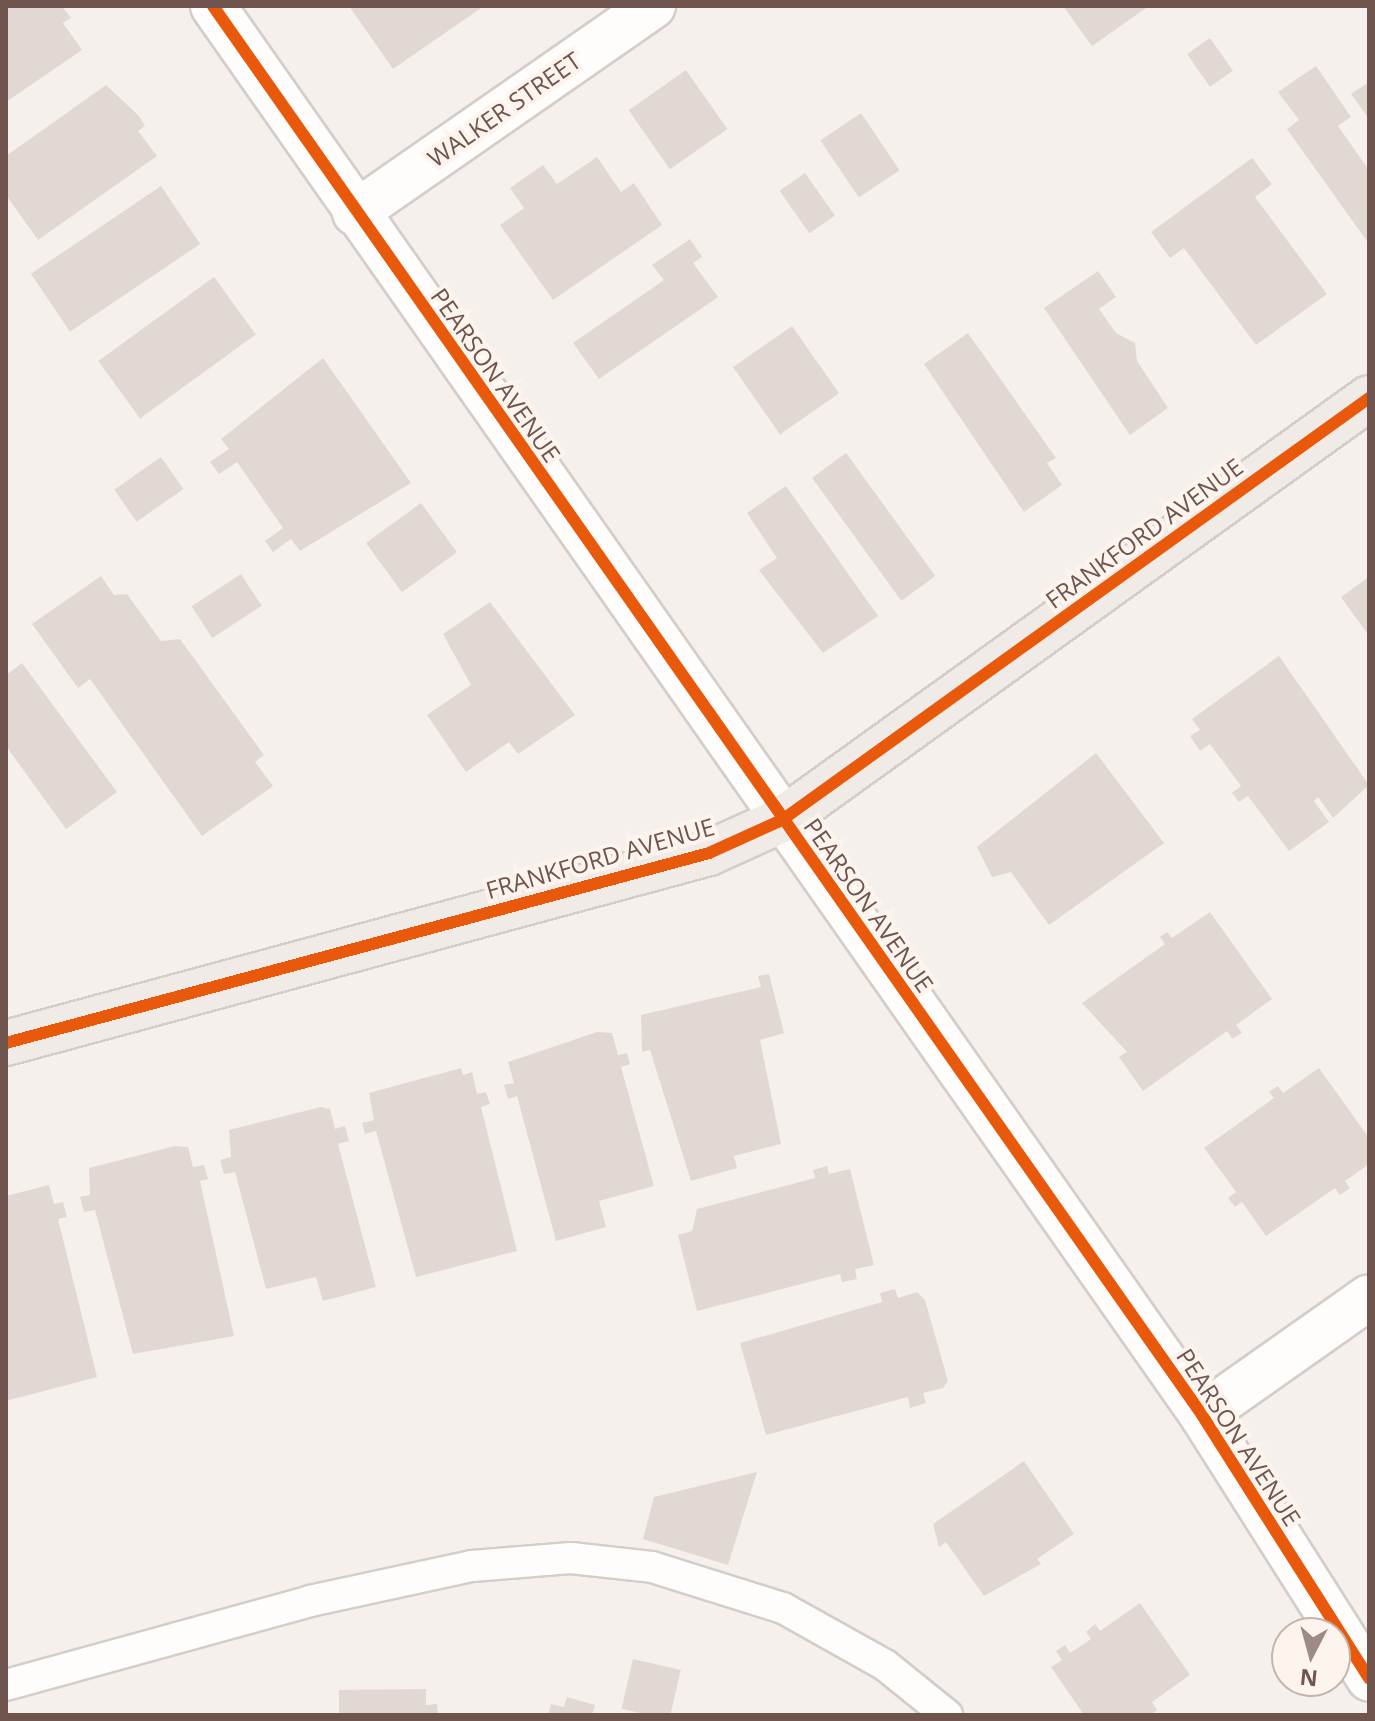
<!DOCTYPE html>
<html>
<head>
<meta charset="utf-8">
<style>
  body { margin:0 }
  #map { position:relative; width:1375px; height:1721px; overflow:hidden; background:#f5f0ec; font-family:"Open Sans",sans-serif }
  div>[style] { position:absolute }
  .building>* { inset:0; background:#e1d8d4; transform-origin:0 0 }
  .roads { filter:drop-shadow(2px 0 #d4cdca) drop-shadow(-2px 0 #d4cdca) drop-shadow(0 2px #d4cdca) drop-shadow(0 -2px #d4cdca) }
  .service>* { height:30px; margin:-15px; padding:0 15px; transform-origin:15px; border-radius:15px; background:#fefdfc }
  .minor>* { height:44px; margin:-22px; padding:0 22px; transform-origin:22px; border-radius:22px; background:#fefdfc }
  .primary>* { height:44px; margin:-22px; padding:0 22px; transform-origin:22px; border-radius:22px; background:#f1ebe7 }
  .cycleway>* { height:12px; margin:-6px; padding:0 6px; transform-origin:6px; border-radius:6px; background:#e8590c }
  span { translate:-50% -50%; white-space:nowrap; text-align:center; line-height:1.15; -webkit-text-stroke:8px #fdf4ee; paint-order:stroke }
  .street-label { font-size:24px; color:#70554f }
  .frame { position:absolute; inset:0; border:8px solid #70554f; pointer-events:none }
  .north { position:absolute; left:1271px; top:1617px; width:80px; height:80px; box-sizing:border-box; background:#fdf4ee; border:2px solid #c5b4ae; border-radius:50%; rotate:186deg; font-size:22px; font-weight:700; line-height:32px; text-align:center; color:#70554f }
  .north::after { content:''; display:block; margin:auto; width:28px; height:36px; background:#9f8b86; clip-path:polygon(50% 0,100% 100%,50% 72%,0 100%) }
</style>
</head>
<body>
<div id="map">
  <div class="building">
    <i style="clip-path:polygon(6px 6px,62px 6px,71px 18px,63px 23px,82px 50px,6px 102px)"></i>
    <i style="clip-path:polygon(349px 6px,484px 6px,393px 69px)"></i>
    <i style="clip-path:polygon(1063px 6px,1149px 6px,1092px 46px)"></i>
    <i style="left:1210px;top:38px;width:40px;height:28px;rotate:55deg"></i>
    <i style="clip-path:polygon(1316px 66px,1351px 117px,1338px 126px,1369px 170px,1369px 244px,1287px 129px,1299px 120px,1278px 92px)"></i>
    <i style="left:686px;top:70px;width:72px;height:70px;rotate:55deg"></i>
    <i style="clip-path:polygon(1369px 82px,1369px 119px,1351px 94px)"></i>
    <i style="clip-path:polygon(106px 85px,139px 116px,145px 126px,138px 131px,157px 156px,38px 240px,6px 195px,6px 156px)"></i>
    <i style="left:861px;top:113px;width:69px;height:49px;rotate:56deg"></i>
    <i style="clip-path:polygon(597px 157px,621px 192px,634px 183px,662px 225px,553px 300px,500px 225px,524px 208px,510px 188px,543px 165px,557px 184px)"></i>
    <i style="clip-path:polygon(1252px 158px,1272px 184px,1255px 197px,1327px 294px,1256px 345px,1184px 248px,1170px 258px,1151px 232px)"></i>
    <i style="left:805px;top:173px;width:52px;height:31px;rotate:55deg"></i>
    <i style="left:161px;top:186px;width:70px;height:157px;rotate:56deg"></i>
    <i style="clip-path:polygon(690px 239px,702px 257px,693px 263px,718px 297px,599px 379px,573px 343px,664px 280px,652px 265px)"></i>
    <i style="clip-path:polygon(1098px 271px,1116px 297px,1099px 309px,1116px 333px,1135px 343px,1137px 361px,1168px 408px,1130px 435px,1044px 308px)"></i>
    <i style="left:214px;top:277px;width:71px;height:143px;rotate:54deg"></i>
    <i style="left:792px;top:326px;width:82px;height:72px;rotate:55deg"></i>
    <i style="clip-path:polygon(968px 333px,1056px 458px,1047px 463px,1062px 485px,1024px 512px,924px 364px)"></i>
    <i style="clip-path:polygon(323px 358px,411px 483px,300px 551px,291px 539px,273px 552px,265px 541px,283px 528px,237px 462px,219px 474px,210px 462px,229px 449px,221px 439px)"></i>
    <i style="left:846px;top:453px;width:152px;height:42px;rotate:54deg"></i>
    <i style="left:161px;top:457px;width:39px;height:57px;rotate:55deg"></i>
    <i style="clip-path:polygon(786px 486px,878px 616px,823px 653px,759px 570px,777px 558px,747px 513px)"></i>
    <i style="left:421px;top:503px;width:61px;height:68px;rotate:54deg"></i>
    <i style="left:241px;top:574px;width:38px;height:59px;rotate:57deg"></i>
    <i style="clip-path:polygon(101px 576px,114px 595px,127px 594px,161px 641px,180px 639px,264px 755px,255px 762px,273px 786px,202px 836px,90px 679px,78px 688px,32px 624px)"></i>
    <i style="clip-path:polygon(1369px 577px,1369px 636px,1341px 597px)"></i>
    <i style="clip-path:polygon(490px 602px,575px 715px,518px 754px,509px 742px,466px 772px,427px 715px,471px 685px,443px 634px)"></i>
    <i style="clip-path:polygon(1279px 656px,1369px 785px,1333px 818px,1318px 797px,1314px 801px,1329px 822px,1289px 851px,1248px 796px,1239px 802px,1232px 793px,1241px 786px,1210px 744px,1200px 751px,1190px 736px,1200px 730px,1192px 719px)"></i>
    <i style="clip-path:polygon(22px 663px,117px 792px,66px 829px,6px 746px,6px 675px)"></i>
    <i style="clip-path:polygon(1096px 753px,1164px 843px,1049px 925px,1011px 872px,992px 877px,977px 847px)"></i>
    <i style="clip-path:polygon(1210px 912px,1272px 999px,1236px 1025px,1242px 1033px,1232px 1039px,1227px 1031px,1143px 1091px,1119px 1057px,1127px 1052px,1082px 1003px,1165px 944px,1160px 937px,1167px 932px,1172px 938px)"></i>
    <i style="clip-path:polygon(769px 974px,784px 1033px,760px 1040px,781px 1144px,734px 1156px,737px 1168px,691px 1181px,650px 1050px,642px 1052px,641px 1015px,761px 987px,758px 976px)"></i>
    <i style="clip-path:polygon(597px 1032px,612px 1033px,618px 1055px,627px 1053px,630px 1064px,621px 1067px,654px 1186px,599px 1201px,606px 1227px,556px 1241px,517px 1096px,508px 1099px,504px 1085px,514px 1083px,508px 1062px)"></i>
    <i style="clip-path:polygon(461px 1068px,463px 1075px,472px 1072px,477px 1094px,486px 1092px,490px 1104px,481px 1107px,517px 1251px,416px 1277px,376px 1131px,365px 1134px,362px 1123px,374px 1120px,369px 1093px)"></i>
    <i style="clip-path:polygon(1319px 1068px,1369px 1138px,1369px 1164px,1345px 1181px,1350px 1188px,1340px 1195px,1335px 1188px,1266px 1236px,1242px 1202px,1235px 1207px,1228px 1198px,1236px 1192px,1204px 1148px,1274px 1098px,1269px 1092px,1278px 1086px,1283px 1093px)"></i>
    <i style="clip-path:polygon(321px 1107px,330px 1109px,335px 1129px,345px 1126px,349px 1141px,338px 1144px,376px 1287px,323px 1301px,316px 1277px,266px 1289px,235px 1172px,224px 1174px,220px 1160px,231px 1157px,229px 1130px)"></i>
    <i style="clip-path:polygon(175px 1146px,188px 1147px,193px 1167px,204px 1165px,208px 1179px,200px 1181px,234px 1336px,133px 1354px,95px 1210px,84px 1212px,80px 1197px,90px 1195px,89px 1168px)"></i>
    <i style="clip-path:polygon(827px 1166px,829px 1174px,850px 1169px,874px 1265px,855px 1269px,857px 1279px,842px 1282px,840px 1274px,697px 1311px,678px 1235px,692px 1231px,697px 1209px,815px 1178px,813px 1170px)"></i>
    <i style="clip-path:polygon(49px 1185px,54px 1204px,63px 1202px,67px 1217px,58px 1219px,97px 1377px,6px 1401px,6px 1196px)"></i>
    <i style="clip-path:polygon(895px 1289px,898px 1298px,917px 1292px,925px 1300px,948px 1381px,943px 1388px,923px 1393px,926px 1403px,910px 1408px,908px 1397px,766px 1435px,740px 1343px,882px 1302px,880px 1293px)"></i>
    <i style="clip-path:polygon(1024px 1461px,1074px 1534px,1037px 1559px,1041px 1564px,984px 1596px,946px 1542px,939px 1547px,933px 1524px)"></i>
    <i style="clip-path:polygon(757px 1472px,728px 1565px,643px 1539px,654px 1497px)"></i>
    <i style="clip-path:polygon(1140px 1603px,1190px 1675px,1152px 1702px,1157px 1710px,1151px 1715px,1084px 1715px,1051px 1667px,1062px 1660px,1056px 1651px,1065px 1645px,1070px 1653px,1091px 1639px,1086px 1632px,1095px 1624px,1100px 1631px)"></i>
    <i style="left:633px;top:1659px;width:49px;height:51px;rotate:13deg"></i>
    <i style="clip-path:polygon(426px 1689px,426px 1705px,437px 1704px,438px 1715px,339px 1715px,339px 1690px)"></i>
    <i style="clip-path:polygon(567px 1697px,595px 1705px,592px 1715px,548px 1715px,551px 1704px,564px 1707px)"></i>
  </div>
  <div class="roads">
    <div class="service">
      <i style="left:6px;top:1685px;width:315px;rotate:-15.4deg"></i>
      <i style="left:310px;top:1601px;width:166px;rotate:-12.2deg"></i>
      <i style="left:472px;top:1566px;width:99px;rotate:-4.6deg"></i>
      <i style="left:571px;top:1558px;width:81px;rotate:6.3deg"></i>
      <i style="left:652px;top:1567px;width:137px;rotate:17.4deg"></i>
      <i style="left:783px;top:1608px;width:117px;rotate:29.2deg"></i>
      <i style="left:885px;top:1665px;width:80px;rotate:38.9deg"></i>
    </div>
    <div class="minor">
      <i style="left:213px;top:6px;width:1721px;rotate:54.93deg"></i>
      <i style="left:1202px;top:1415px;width:312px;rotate:57.6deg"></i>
      <i style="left:355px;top:213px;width:363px;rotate:-34.8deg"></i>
      <i style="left:1202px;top:1415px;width:204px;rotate:-35.2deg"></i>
    </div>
    <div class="primary">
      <i style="left:6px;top:1043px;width:728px;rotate:-15.12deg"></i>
      <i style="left:709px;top:853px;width:80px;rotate:-24.3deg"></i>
      <i style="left:782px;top:820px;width:723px;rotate:-35.71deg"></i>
    </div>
  </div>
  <div class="cycleway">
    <i style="left:213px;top:6px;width:1721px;rotate:54.93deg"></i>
    <i style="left:1202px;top:1415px;width:312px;rotate:57.6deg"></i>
    <i style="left:6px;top:1043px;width:728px;rotate:-15.12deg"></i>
    <i style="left:709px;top:853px;width:80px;rotate:-24.3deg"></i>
    <i style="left:782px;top:820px;width:723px;rotate:-35.71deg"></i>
  </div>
  <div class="street-label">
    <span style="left:504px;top:109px;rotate:-35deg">WALKER STREET</span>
    <span style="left:496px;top:375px;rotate:55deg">PEARSON AVENUE</span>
    <span style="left:1144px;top:533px;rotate:-36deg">FRANKFORD AVENUE</span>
    <span style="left:600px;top:858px;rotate:-16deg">FRANKFORD AVENUE</span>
    <span style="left:869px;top:905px;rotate:55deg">PEARSON AVENUE</span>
    <span style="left:1239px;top:1437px;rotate:57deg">PEARSON AVENUE</span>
  </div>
  <div class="frame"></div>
  <div class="north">N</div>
</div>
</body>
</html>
